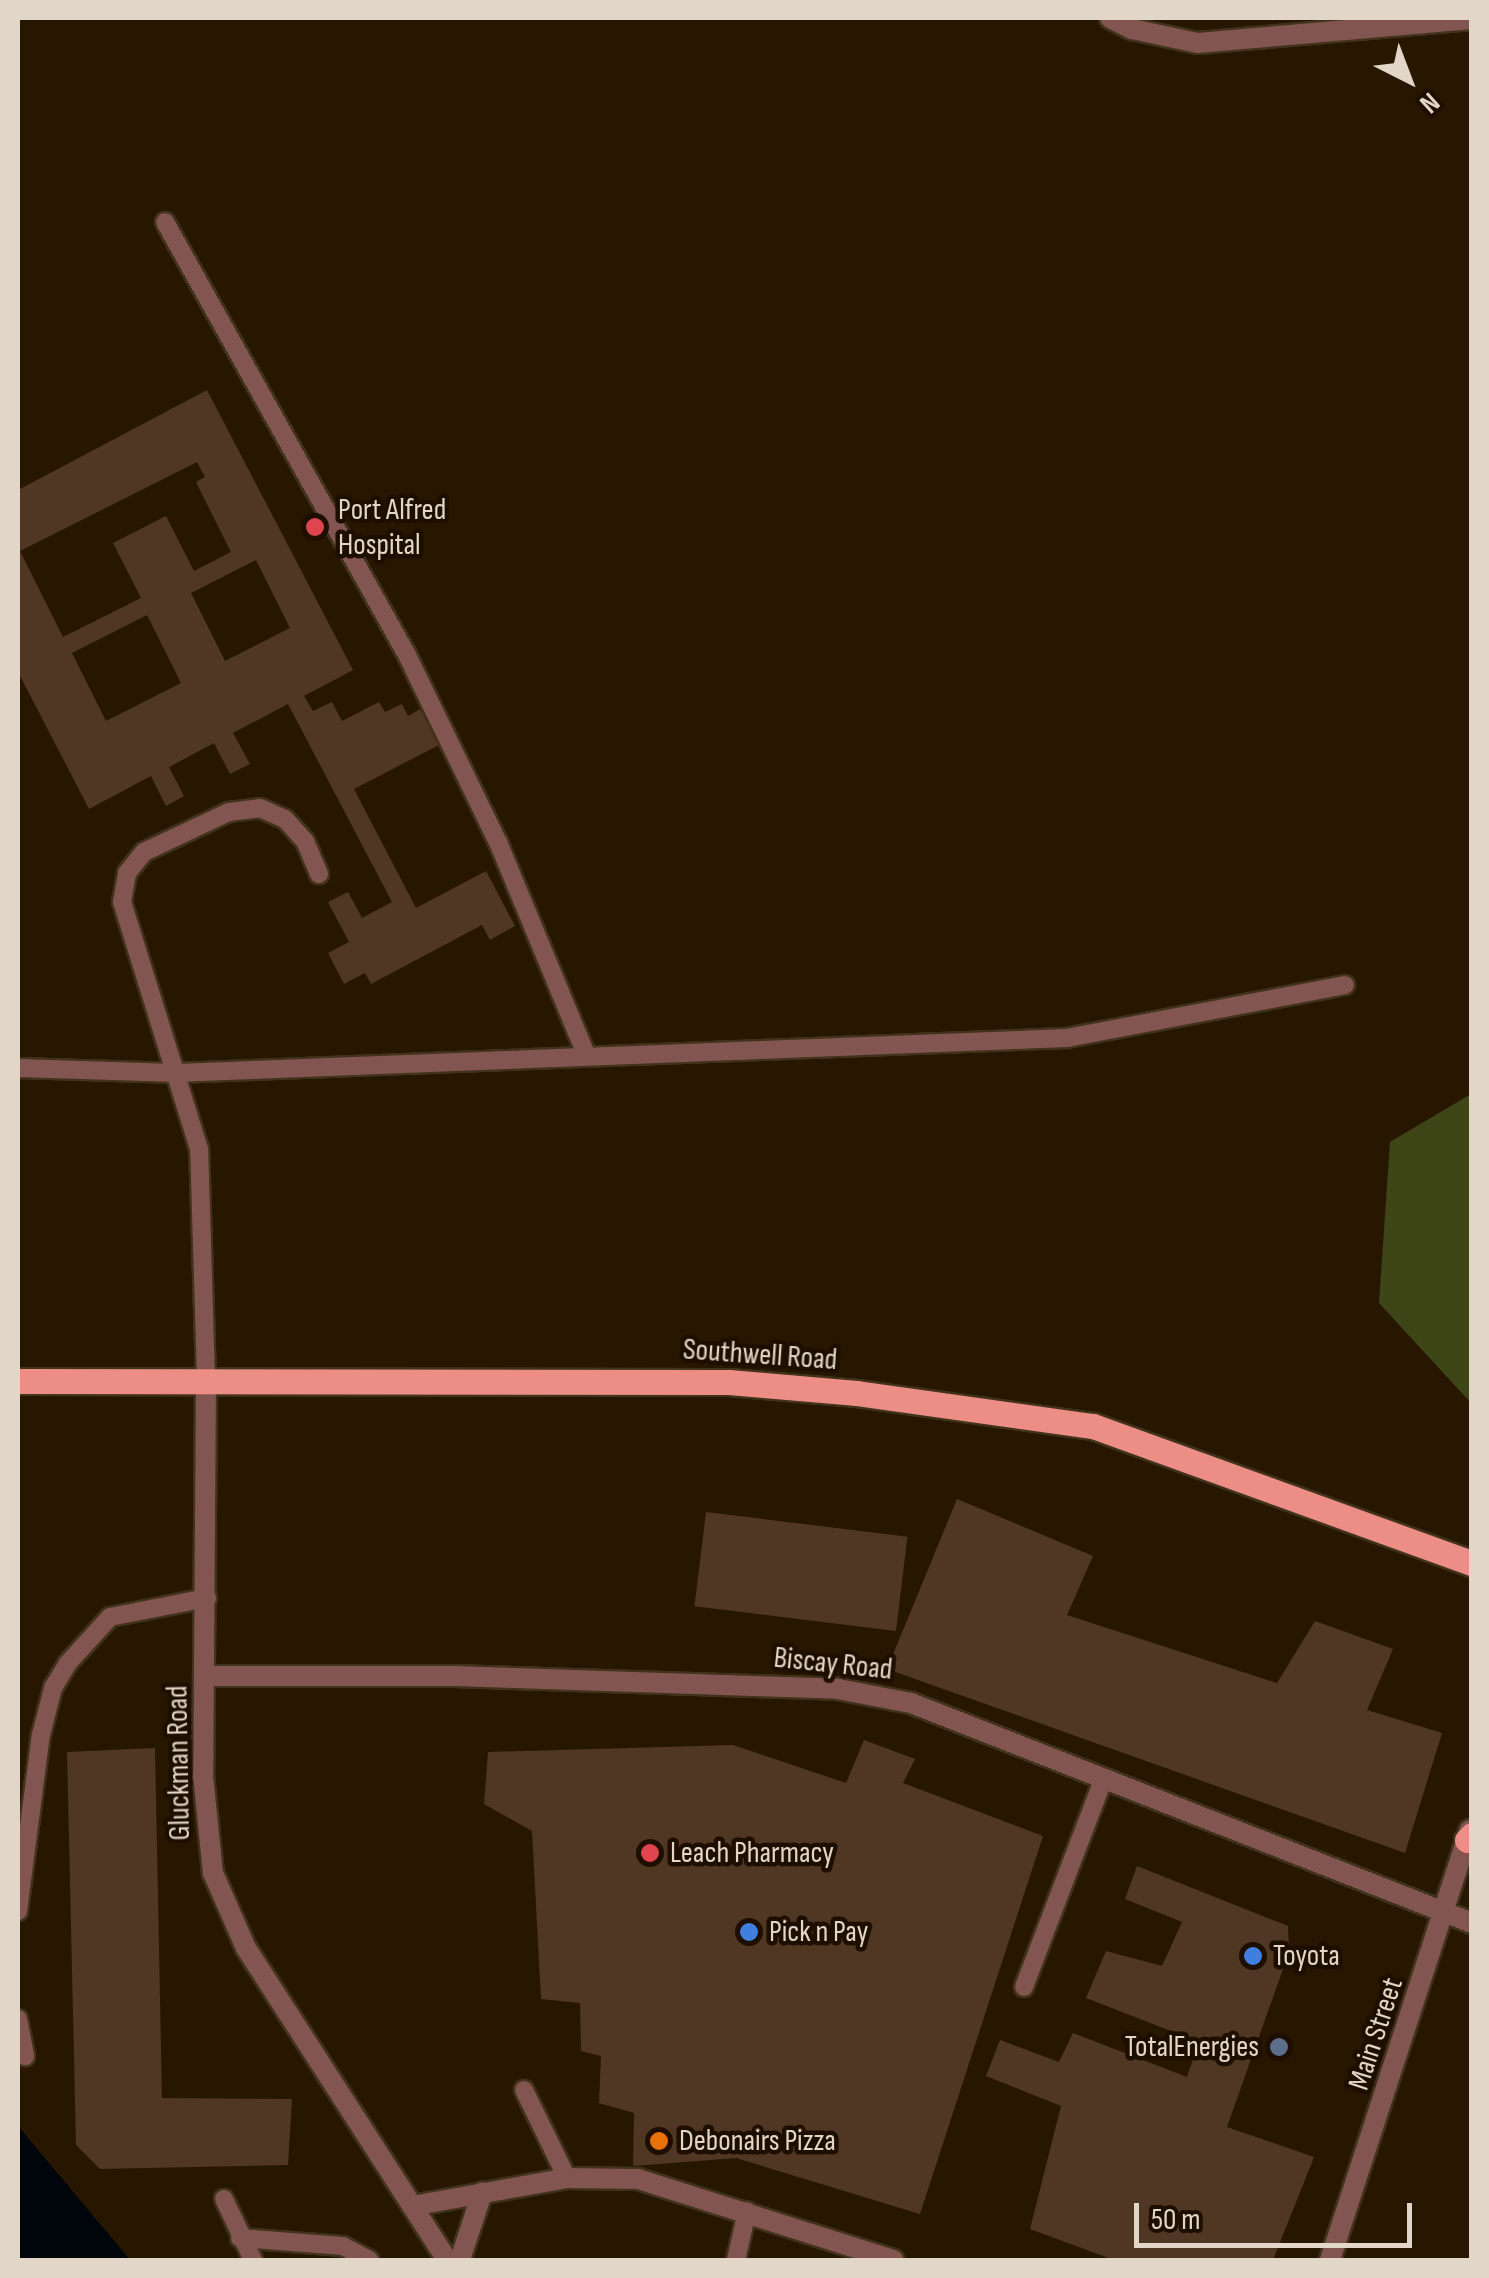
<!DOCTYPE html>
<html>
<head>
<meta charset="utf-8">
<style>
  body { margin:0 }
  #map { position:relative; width:1489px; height:2278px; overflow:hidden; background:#271700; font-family:"Sofia Sans Condensed",sans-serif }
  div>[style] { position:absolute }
  .green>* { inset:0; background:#3e4618 }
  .water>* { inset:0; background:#00050c }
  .building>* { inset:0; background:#503723; transform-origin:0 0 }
  .roads { filter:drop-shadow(2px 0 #41321c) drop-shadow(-2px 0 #41321c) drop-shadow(0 2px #41321c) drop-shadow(0 -2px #41321c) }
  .service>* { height:18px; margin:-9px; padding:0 9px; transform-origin:9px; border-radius:9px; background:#825551 }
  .minor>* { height:20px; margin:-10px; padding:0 10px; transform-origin:10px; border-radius:10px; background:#825551 }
  .tertiary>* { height:20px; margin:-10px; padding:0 10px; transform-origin:10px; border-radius:10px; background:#825551 }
  .primary>* { height:25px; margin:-12.5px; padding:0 12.5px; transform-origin:12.5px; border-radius:12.5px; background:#ec8e86 }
  .dots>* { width:28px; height:28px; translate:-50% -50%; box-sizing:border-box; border:5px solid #1d0e00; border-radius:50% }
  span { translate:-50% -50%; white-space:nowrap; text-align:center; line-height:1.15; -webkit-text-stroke:9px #1d0e00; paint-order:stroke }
  .poi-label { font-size:30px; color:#e1d6c7 }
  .left { translate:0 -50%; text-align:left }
  .right { translate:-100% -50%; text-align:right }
  .street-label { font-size:30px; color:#e1d6c7 }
  .frame { position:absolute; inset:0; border:20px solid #e1d6c7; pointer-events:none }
  .north { position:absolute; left:1359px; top:30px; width:100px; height:100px; -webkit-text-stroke:8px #1d0e00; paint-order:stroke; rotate:138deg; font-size:28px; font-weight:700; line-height:40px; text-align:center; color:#e1d6c7 }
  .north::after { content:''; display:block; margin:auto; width:35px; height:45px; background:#e1d6c7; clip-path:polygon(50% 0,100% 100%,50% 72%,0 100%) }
  .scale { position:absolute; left:1134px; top:2203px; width:278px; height:45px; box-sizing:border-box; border:5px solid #e1d6c7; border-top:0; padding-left:12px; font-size:30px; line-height:35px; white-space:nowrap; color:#e1d6c7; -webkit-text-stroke:8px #1d0e00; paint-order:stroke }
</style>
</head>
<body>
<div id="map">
  <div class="green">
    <i style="clip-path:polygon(1471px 1094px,1471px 1403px,1379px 1303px,1390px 1142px)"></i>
  </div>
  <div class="water">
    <i style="clip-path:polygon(18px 2126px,120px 2248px,130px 2260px,18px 2260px)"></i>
  </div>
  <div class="building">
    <i style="clip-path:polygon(evenodd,207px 390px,353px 670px,304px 696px,313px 711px,332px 702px,342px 721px,379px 702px,385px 712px,402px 704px,408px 716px,420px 709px,439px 745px,354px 789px,416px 908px,486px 871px,515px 926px,490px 940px,482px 925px,371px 984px,365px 973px,344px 984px,328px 953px,349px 942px,328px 902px,348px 892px,362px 918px,392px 902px,288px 704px,233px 733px,250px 764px,230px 774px,214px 743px,169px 767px,184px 796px,166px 806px,151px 776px,89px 809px,18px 672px,18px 490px,207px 390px,197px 462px,205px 477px,196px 482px,231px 552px,194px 571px,166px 516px,113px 543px,141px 598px,63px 637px,20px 551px,197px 462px,207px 390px,256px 560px,290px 628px,225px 661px,191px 593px,256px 560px,207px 390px,147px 615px,181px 683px,106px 721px,72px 653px,147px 615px)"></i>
    <i style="clip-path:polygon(957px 1499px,1093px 1556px,1067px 1615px,1277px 1683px,1315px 1621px,1393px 1649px,1367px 1710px,1442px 1733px,1405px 1853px,887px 1669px)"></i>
    <i style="left:706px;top:1512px;width:203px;height:95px;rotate:7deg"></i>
    <i style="clip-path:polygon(864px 1740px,915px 1759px,903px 1783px,1043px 1836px,920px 2214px,736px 2158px,633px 2166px,634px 2113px,599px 2103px,601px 2056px,581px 2051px,580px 2003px,541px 1999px,532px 1831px,484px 1804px,488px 1752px,733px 1745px,846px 1783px)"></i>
    <i style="clip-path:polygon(155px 1748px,162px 2098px,292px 2099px,288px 2165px,100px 2169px,76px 2145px,67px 1752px)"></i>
    <i style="clip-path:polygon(1137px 1866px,1288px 1926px,1289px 1952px,1227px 2127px,1314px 2157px,1273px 2260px,1114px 2260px,1030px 2229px,1061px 2106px,986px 2076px,1000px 2040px,1059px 2062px,1073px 2033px,1187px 2077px,1199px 2042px,1086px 1998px,1106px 1951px,1162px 1966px,1182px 1922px,1125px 1899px)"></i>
  </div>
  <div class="roads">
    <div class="service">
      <i style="left:165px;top:222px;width:496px;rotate:60.8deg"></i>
      <i style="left:407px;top:655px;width:208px;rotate:64.1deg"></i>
      <i style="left:498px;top:842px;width:230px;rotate:67.5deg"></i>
      <i style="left:18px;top:1068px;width:158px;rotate:1.8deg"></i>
      <i style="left:176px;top:1073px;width:892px;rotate:-2.25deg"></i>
      <i style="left:1067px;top:1038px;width:283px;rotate:-10.8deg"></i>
      <i style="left:206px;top:1379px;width:230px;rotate:-91.7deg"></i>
      <i style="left:199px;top:1149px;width:259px;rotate:-107.3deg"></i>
      <i style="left:122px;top:902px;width:29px;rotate:-80deg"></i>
      <i style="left:127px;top:873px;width:27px;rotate:-51deg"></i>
      <i style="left:144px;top:852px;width:94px;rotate:-25.2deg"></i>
      <i style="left:229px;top:812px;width:31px;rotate:-7deg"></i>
      <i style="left:260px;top:808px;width:27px;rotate:24deg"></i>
      <i style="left:285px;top:819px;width:30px;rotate:48deg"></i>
      <i style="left:305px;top:841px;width:36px;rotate:67deg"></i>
      <i style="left:18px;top:1911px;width:177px;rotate:-82.6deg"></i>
      <i style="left:41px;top:1735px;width:49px;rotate:-75.7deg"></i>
      <i style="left:53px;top:1688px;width:29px;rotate:-59deg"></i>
      <i style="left:68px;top:1663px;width:62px;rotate:-47.6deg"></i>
      <i style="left:110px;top:1617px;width:99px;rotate:-11.1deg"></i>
      <i style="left:1024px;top:1987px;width:222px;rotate:-69.1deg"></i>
      <i style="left:18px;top:2019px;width:38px;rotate:79deg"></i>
      <i style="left:524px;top:2090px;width:98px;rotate:64deg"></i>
      <i style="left:224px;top:2199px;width:68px;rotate:64.6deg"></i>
      <i style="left:240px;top:2238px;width:103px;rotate:4.4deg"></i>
      <i style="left:343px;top:2246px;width:30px;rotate:28deg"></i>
      <i style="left:736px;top:2260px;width:50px;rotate:-77.3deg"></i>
    </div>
    <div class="minor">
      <i style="left:1110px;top:18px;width:25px;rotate:27deg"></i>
      <i style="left:1132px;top:29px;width:67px;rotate:12deg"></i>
      <i style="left:1198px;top:43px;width:275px;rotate:-5deg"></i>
      <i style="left:206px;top:1379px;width:396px;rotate:90.4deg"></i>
      <i style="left:203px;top:1775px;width:99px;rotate:84.2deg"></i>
      <i style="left:213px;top:1873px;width:82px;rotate:66.3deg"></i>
      <i style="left:246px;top:1948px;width:371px;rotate:57.2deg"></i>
      <i style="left:207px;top:1676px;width:247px"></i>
      <i style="left:454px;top:1676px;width:384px;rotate:1.9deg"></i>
      <i style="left:838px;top:1689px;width:74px;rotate:10.9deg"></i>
      <i style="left:911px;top:1703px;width:603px;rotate:21.41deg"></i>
      <i style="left:412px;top:2206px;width:158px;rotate:-10.2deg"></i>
      <i style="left:567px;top:2178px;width:71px;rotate:0.8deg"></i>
      <i style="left:638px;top:2179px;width:268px;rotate:17.6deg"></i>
      <i style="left:460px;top:2260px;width:71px;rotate:-71.8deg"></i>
    </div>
    <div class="tertiary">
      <i style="left:1330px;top:2260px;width:452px;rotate:-72deg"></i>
    </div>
    <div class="primary">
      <i style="left:18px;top:1381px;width:711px;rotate:0.08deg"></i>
      <i style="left:729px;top:1382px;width:128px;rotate:4.9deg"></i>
      <i style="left:857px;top:1393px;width:238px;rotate:8deg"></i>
      <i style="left:1093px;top:1426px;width:403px;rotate:19.9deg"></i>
      <i style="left:1467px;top:1840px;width:7px;rotate:-45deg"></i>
    </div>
  </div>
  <div class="dots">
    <i style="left:315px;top:527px;background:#e0444e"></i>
    <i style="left:650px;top:1853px;background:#e0444e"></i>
    <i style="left:749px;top:1932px;background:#3f7fe0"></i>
    <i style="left:1253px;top:1956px;background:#3f7fe0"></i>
    <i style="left:1279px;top:2047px;background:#5c6f8a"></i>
    <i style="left:659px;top:2141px;background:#e8710a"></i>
  </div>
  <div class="poi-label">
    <span class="left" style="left:338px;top:527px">Port Alfred<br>Hospital</span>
    <span class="left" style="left:670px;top:1853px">Leach Pharmacy</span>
    <span class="left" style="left:769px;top:1932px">Pick n Pay</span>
    <span class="left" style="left:1273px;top:1956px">Toyota</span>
    <span class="right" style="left:1259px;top:2047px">TotalEnergies</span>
    <span class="left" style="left:679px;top:2141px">Debonairs Pizza</span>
  </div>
  <div class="street-label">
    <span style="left:760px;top:1355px;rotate:4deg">Southwell Road</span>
    <span style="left:833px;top:1664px;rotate:6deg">Biscay Road</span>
    <span style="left:179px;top:1763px;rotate:-91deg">Gluckman Road</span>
    <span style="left:1376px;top:2034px;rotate:-72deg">Main Street</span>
  </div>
  <div class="frame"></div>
  <div class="north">N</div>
  <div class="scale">50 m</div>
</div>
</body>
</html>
